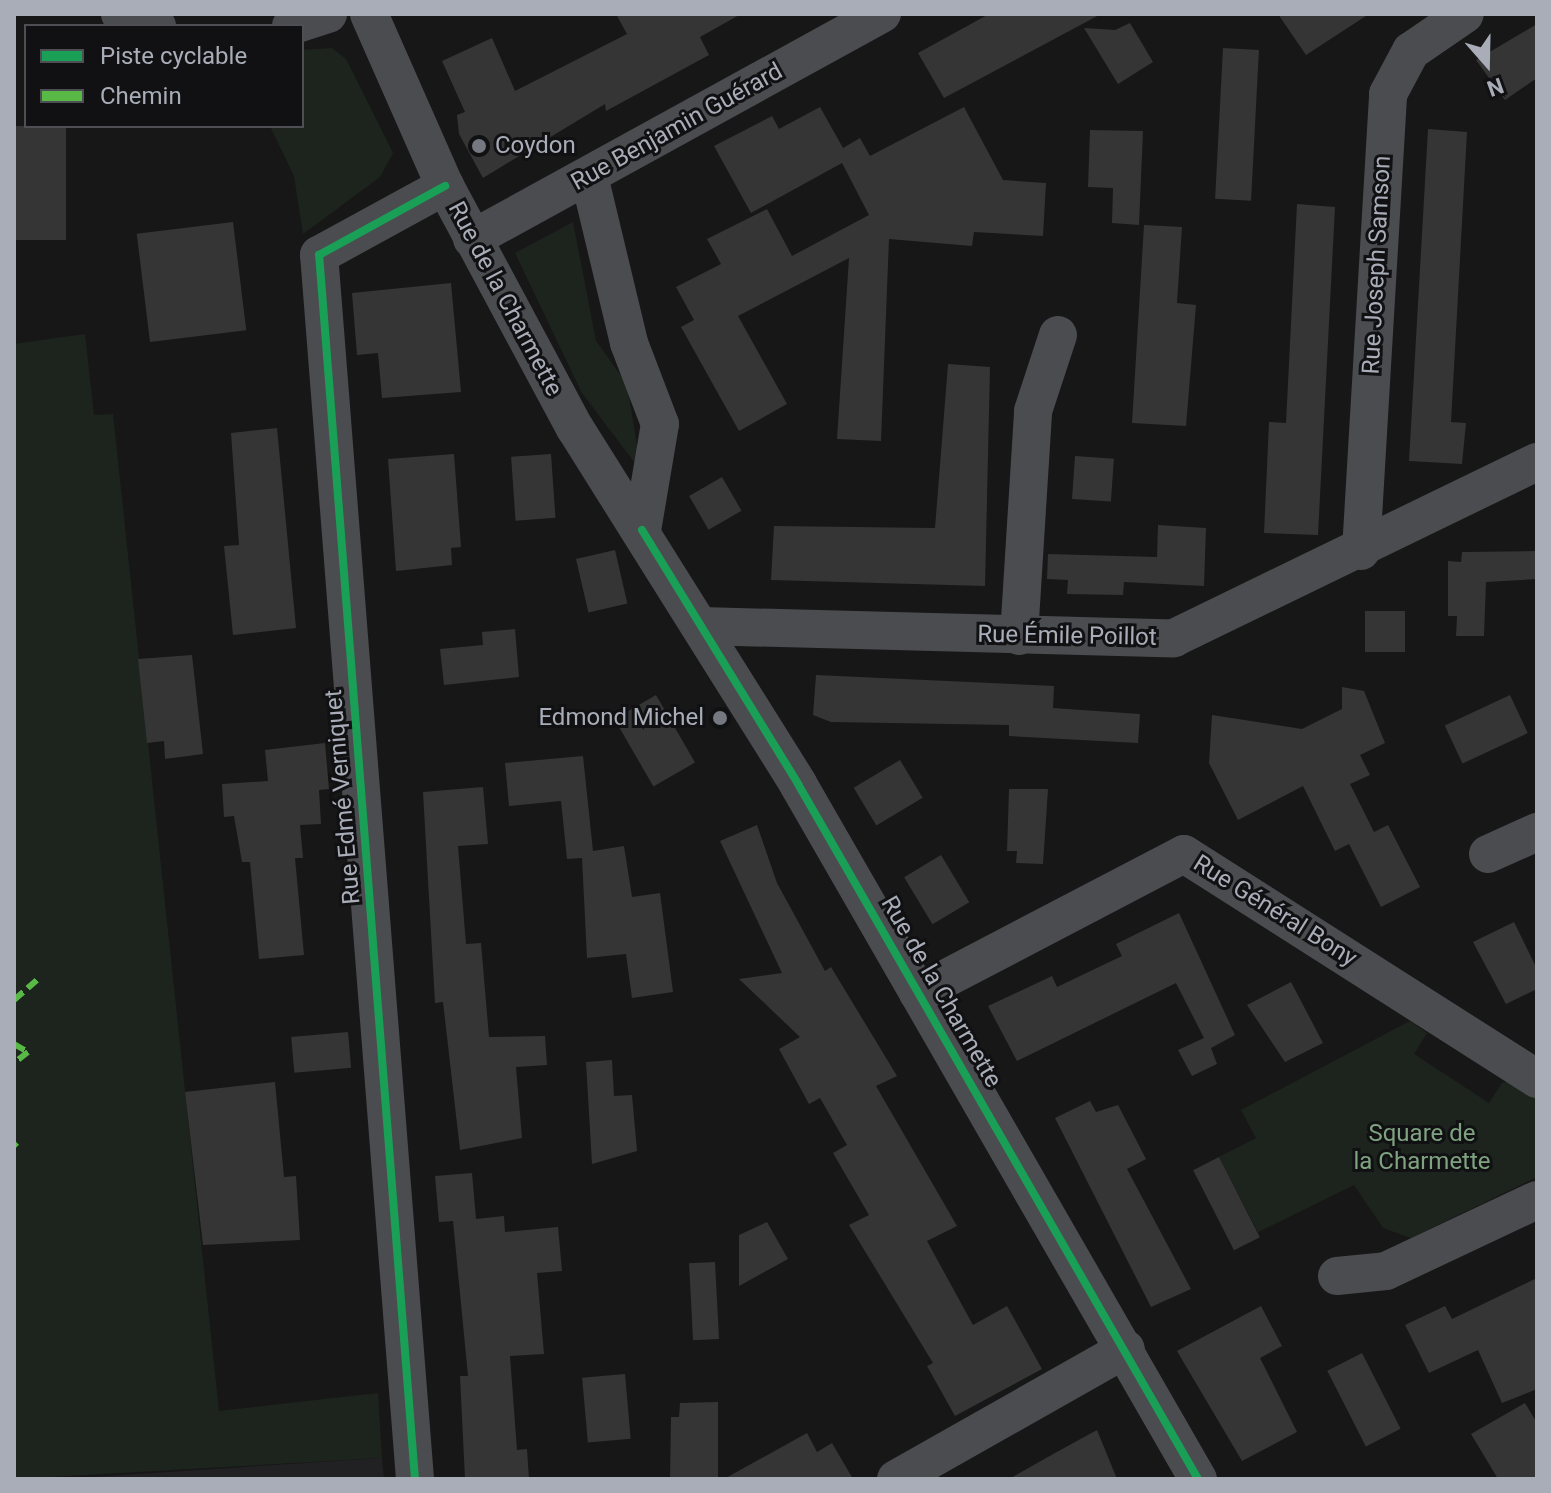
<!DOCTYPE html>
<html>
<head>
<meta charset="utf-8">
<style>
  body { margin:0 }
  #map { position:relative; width:1551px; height:1493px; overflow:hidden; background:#171717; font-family:Roboto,sans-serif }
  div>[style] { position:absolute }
  .built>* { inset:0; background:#212123 }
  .green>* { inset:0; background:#1d241e }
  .building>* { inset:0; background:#353536; transform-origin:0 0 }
  .street>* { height:38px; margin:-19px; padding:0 19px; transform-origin:19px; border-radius:19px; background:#4b4c50 }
  .quiet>* { height:6px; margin-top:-3px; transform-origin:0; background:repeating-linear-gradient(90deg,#58b947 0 12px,transparent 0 18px) }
  .cycleway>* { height:8px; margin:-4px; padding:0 4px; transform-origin:4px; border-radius:4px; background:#1a9f57 }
  .dots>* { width:22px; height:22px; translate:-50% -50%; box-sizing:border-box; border:4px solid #111113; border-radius:50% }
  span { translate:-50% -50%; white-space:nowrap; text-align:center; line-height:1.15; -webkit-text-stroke:6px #111113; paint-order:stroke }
  .street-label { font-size:24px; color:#a8adb8 }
  .poi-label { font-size:24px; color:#a8adb8 }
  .left { translate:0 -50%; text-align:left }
  .right { translate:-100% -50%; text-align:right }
  .park-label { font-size:24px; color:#7fa381 }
  .frame { position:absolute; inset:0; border:16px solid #a8adb8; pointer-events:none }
  .legend { position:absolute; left:24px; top:24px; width:280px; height:104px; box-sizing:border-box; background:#111113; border:2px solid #4d4f55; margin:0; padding:10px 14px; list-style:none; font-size:24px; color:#a8adb8 }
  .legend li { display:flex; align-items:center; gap:16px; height:40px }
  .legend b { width:40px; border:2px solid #4d4f55 }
  .north { position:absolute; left:1447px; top:24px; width:80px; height:80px; -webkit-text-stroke:6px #111113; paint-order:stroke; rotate:160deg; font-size:22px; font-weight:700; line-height:32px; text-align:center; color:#a8adb8 }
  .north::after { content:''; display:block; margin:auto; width:28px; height:36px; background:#a8adb8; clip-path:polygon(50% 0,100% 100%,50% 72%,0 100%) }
</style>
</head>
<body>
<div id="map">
  <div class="built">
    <i style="clip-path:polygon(382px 1458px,384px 1479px,60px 1479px)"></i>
  </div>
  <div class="green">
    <i style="clip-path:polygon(332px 48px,346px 59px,393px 153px,380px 177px,303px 234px,294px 176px,270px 126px,302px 126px,302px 50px)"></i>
    <i style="clip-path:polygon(573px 222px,596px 341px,627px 384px,641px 471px,582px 393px,515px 253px)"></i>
    <i style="clip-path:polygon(85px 334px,94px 415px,113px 414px,219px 1411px,378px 1393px,382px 1458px,14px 1479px,14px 344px)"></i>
    <i style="clip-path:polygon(1410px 1021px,1427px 1033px,1414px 1054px,1489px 1103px,1502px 1083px,1537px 1073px,1537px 1177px,1411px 1238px,1383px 1228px,1354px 1185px,1258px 1232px,1219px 1157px,1256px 1138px,1241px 1110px)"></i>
  </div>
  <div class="building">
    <i style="clip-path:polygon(616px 14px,741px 14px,700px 37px,709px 55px,606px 111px,605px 104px,483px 178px,459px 134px,457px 115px,465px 112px,442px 61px,492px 38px,515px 91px,627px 34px)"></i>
    <i style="clip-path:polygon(989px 14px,1101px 14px,944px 98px,918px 53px)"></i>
    <i style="clip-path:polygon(1278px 14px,1369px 14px,1306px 55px)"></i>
    <i style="clip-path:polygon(1130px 23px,1153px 62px,1118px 84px,1084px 28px,1115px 30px)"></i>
    <i style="clip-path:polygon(1537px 24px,1537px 78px,1505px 100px,1476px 60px)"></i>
    <i style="left:1223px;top:48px;width:36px;height:151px;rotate:3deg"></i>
    <i style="clip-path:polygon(820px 107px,843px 148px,860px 138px,870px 156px,964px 107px,1003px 180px,1046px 183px,1043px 236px,974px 232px,972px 246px,889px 239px,881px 441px,837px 439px,849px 258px,738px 316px,787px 404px,739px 431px,681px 327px,694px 320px,676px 287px,721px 264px,707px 239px,767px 209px,792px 256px,869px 215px,842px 163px,751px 213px,714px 146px,772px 116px,779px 129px)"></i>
    <i style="left:14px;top:126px;width:52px;height:114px"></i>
    <i style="clip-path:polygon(1428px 129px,1467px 132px,1451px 422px,1466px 423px,1462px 464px,1409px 461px)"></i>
    <i style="clip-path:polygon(1090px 130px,1143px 131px,1139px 225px,1112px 223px,1113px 188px,1088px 187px)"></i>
    <i style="clip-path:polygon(1297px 204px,1335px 207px,1318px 535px,1264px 533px,1269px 422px,1286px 423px)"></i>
    <i style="left:233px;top:222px;width:109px;height:97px;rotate:83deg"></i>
    <i style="clip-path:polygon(1144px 225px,1182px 227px,1177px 303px,1196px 305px,1186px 426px,1132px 423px)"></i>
    <i style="clip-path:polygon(451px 283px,461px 392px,382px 398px,378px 353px,357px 355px,352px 293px)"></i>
    <i style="clip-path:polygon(948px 364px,990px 367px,985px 586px,771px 580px,774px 526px,935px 528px)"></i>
    <i style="clip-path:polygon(277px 428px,296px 628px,233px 635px,224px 546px,239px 545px,231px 433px)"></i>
    <i style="clip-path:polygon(454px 454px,461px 547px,451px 548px,452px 565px,396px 571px,388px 459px)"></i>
    <i style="left:551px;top:454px;width:64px;height:40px;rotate:86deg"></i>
    <i style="left:1075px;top:456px;width:39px;height:43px;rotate:4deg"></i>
    <i style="left:722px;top:477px;width:39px;height:38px;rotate:60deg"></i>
    <i style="clip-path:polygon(1158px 525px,1206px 528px,1204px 586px,1124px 582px,1123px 595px,1067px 594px,1068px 580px,1047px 579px,1048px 554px,1157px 557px)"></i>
    <i style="left:615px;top:550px;width:55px;height:40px;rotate:77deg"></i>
    <i style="clip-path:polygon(1537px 551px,1537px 579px,1486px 582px,1484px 636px,1456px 636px,1457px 616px,1448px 616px,1448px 561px,1461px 562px,1462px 552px)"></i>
    <i style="left:1365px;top:611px;width:40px;height:41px"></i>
    <i style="clip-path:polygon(515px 629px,519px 677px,444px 685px,440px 649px,483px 645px,482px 632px)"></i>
    <i style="clip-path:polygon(192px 655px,203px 754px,165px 759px,164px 741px,147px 743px,138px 659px)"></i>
    <i style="clip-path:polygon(816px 675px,1054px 686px,1053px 708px,1140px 714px,1138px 743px,1009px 736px,1009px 725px,831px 722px,813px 715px)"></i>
    <i style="clip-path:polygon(1342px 687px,1364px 691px,1385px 743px,1360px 755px,1370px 775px,1350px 784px,1374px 832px,1388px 825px,1420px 887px,1381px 907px,1349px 844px,1335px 851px,1303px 786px,1238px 820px,1209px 763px,1212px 715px,1302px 729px,1342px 709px)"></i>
    <i style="left:656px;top:695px;width:78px;height:48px;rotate:60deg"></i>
    <i style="left:1510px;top:695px;width:42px;height:72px;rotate:65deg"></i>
    <i style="clip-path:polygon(325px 743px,329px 789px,319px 790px,321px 824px,300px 825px,303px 858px,295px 858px,304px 955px,259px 959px,250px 862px,242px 862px,234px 816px,224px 817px,222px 784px,268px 781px,265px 750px)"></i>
    <i style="clip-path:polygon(583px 756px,593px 851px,624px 846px,632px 897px,660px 893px,673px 992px,632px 998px,626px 954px,587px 958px,582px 858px,567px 859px,561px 801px,509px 806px,505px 763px)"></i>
    <i style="left:900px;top:760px;width:44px;height:54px;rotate:59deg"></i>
    <i style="clip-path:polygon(483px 787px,488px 844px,458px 846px,466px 944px,481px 943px,489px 1037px,545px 1036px,547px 1065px,516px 1067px,522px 1138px,460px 1150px,443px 1002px,435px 1003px,423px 792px)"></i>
    <i style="clip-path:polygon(1009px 789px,1048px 789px,1043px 864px,1016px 863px,1017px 851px,1007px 851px)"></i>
    <i style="clip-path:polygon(757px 825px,777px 883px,825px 971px,831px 967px,897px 1076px,876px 1086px,957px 1226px,927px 1241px,973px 1325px,1007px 1306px,1042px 1369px,955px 1416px,927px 1366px,933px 1363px,849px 1225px,869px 1215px,833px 1153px,847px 1145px,820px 1098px,809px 1104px,779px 1049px,800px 1037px,739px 979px,782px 973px,720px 841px)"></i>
    <i style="left:941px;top:855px;width:55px;height:43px;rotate:59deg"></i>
    <i style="clip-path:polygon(1179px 913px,1235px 1035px,1211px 1048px,1217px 1064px,1192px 1076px,1178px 1050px,1204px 1038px,1176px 983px,1017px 1061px,988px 1006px,1052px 976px,1057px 987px,1122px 956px,1116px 944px)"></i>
    <i style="clip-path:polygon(1514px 922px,1537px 969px,1537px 989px,1506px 1004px,1473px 942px)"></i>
    <i style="clip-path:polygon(1291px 982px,1323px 1043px,1285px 1062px,1247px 1005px)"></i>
    <i style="left:348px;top:1032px;width:36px;height:57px;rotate:85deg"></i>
    <i style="clip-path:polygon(612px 1060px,614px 1096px,632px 1095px,637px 1151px,592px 1164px,586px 1062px)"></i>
    <i style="clip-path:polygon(275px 1082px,284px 1177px,296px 1176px,300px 1240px,203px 1245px,185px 1092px)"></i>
    <i style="clip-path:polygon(1090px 1101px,1096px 1112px,1118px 1105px,1146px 1159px,1127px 1169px,1191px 1289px,1151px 1307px,1055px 1118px)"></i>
    <i style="left:1219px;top:1157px;width:90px;height:29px;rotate:63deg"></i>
    <i style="clip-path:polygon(472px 1173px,476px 1219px,504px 1216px,505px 1232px,558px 1227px,562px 1271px,537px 1273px,544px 1354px,510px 1356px,517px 1450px,527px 1449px,529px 1479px,465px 1479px,460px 1376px,468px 1376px,453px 1221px,439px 1222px,435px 1176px)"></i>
    <i style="clip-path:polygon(767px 1222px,788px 1259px,739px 1286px,739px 1235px)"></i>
    <i style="left:715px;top:1262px;width:77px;height:26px;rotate:87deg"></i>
    <i style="clip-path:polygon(1537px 1278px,1537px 1389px,1502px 1403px,1478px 1350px,1429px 1373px,1405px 1325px,1445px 1306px,1452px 1319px)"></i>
    <i style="clip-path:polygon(1261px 1306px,1282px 1346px,1260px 1358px,1297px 1432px,1242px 1461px,1177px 1351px)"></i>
    <i style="left:1362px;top:1353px;width:85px;height:39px;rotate:63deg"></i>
    <i style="left:625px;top:1374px;width:65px;height:43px;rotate:85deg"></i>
    <i style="clip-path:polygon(718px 1402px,718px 1479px,670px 1479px,671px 1417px,679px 1417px,680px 1403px)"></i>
    <i style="clip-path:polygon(1525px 1403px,1537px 1423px,1537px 1479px,1498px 1479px,1471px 1434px)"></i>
    <i style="clip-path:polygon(1097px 1430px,1117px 1479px,1009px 1479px,1055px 1453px)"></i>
    <i style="clip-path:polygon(807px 1433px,817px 1452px,832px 1443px,853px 1479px,724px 1479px)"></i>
  </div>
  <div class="street">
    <i style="left:120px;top:14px;width:39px;rotate:18deg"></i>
    <i style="left:369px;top:14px;width:188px;rotate:66.2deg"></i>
    <i style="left:445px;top:186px;width:275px;rotate:61.8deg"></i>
    <i style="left:575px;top:428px;width:420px;rotate:57.9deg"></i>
    <i style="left:798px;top:784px;width:802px;rotate:60.08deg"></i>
    <i style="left:291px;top:26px;width:39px;rotate:-18deg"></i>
    <i style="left:589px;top:176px;width:172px;rotate:76.5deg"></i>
    <i style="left:629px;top:343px;width:87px;rotate:69.1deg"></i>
    <i style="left:660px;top:424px;width:108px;rotate:99.6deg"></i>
    <i style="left:472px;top:239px;width:468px;rotate:-28.8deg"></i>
    <i style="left:1361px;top:551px;width:458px;rotate:-86.6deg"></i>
    <i style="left:1388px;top:94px;width:49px;rotate:-61.9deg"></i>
    <i style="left:1411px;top:51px;width:65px;rotate:-34.4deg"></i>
    <i style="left:701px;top:626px;width:473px;rotate:1.5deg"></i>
    <i style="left:1174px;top:638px;width:403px;rotate:-25.9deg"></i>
    <i style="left:1019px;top:636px;width:225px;rotate:-86.4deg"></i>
    <i style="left:1033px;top:411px;width:80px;rotate:-71.8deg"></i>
    <i style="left:1488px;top:854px;width:54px;rotate:-24.2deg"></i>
    <i style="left:918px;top:993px;width:300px;rotate:-27.6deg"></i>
    <i style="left:1184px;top:854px;width:419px;rotate:32.5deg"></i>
    <i style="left:1337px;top:1276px;width:49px;rotate:-5.8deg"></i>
    <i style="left:1386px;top:1271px;width:167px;rotate:-25.2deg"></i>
    <i style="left:415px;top:1479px;width:1228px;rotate:-94.48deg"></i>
    <i style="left:319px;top:255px;width:144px;rotate:-28.7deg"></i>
    <i style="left:896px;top:1479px;width:264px;rotate:-29.5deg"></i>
  </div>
  <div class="quiet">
    <i style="left:14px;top:1000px;width:35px;rotate:-41deg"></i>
    <i style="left:14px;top:1044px;width:16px;rotate:30deg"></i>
    <i style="left:28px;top:1052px;width:18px;rotate:142deg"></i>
    <i style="left:14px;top:1144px;width:4px;rotate:45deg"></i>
  </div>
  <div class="cycleway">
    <i style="left:642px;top:530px;width:298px;rotate:58.4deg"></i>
    <i style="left:798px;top:784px;width:802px;rotate:60.08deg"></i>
    <i style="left:415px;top:1479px;width:1228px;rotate:-94.48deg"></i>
    <i style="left:319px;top:255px;width:144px;rotate:-28.7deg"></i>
  </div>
  <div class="dots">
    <i style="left:479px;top:146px;background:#757880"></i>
    <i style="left:720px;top:718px;background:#757880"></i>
  </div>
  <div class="street-label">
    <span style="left:677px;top:127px;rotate:-29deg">Rue Benjamin Guérard</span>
    <span style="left:1377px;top:265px;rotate:-87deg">Rue Joseph Samson</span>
    <span style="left:505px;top:299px;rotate:62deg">Rue de la Charmette</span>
    <span style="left:1067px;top:636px;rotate:1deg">Rue Émile Poillot</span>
    <span style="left:343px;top:797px;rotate:-95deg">Rue Edmé Verniquet</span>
    <span style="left:1275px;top:911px;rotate:32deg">Rue Général Bony</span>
    <span style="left:941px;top:992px;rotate:60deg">Rue de la Charmette</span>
  </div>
  <div class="poi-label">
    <span class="left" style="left:495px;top:146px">Coydon</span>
    <span class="right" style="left:704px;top:718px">Edmond Michel</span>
  </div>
  <div class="park-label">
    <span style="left:1422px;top:1148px">Square de<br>la Charmette</span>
  </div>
  <div class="frame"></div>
  <ul class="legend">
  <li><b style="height:10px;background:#1a9f57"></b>Piste cyclable</li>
  <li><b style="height:10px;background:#58b947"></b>Chemin</li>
  </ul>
  <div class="north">N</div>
</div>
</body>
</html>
